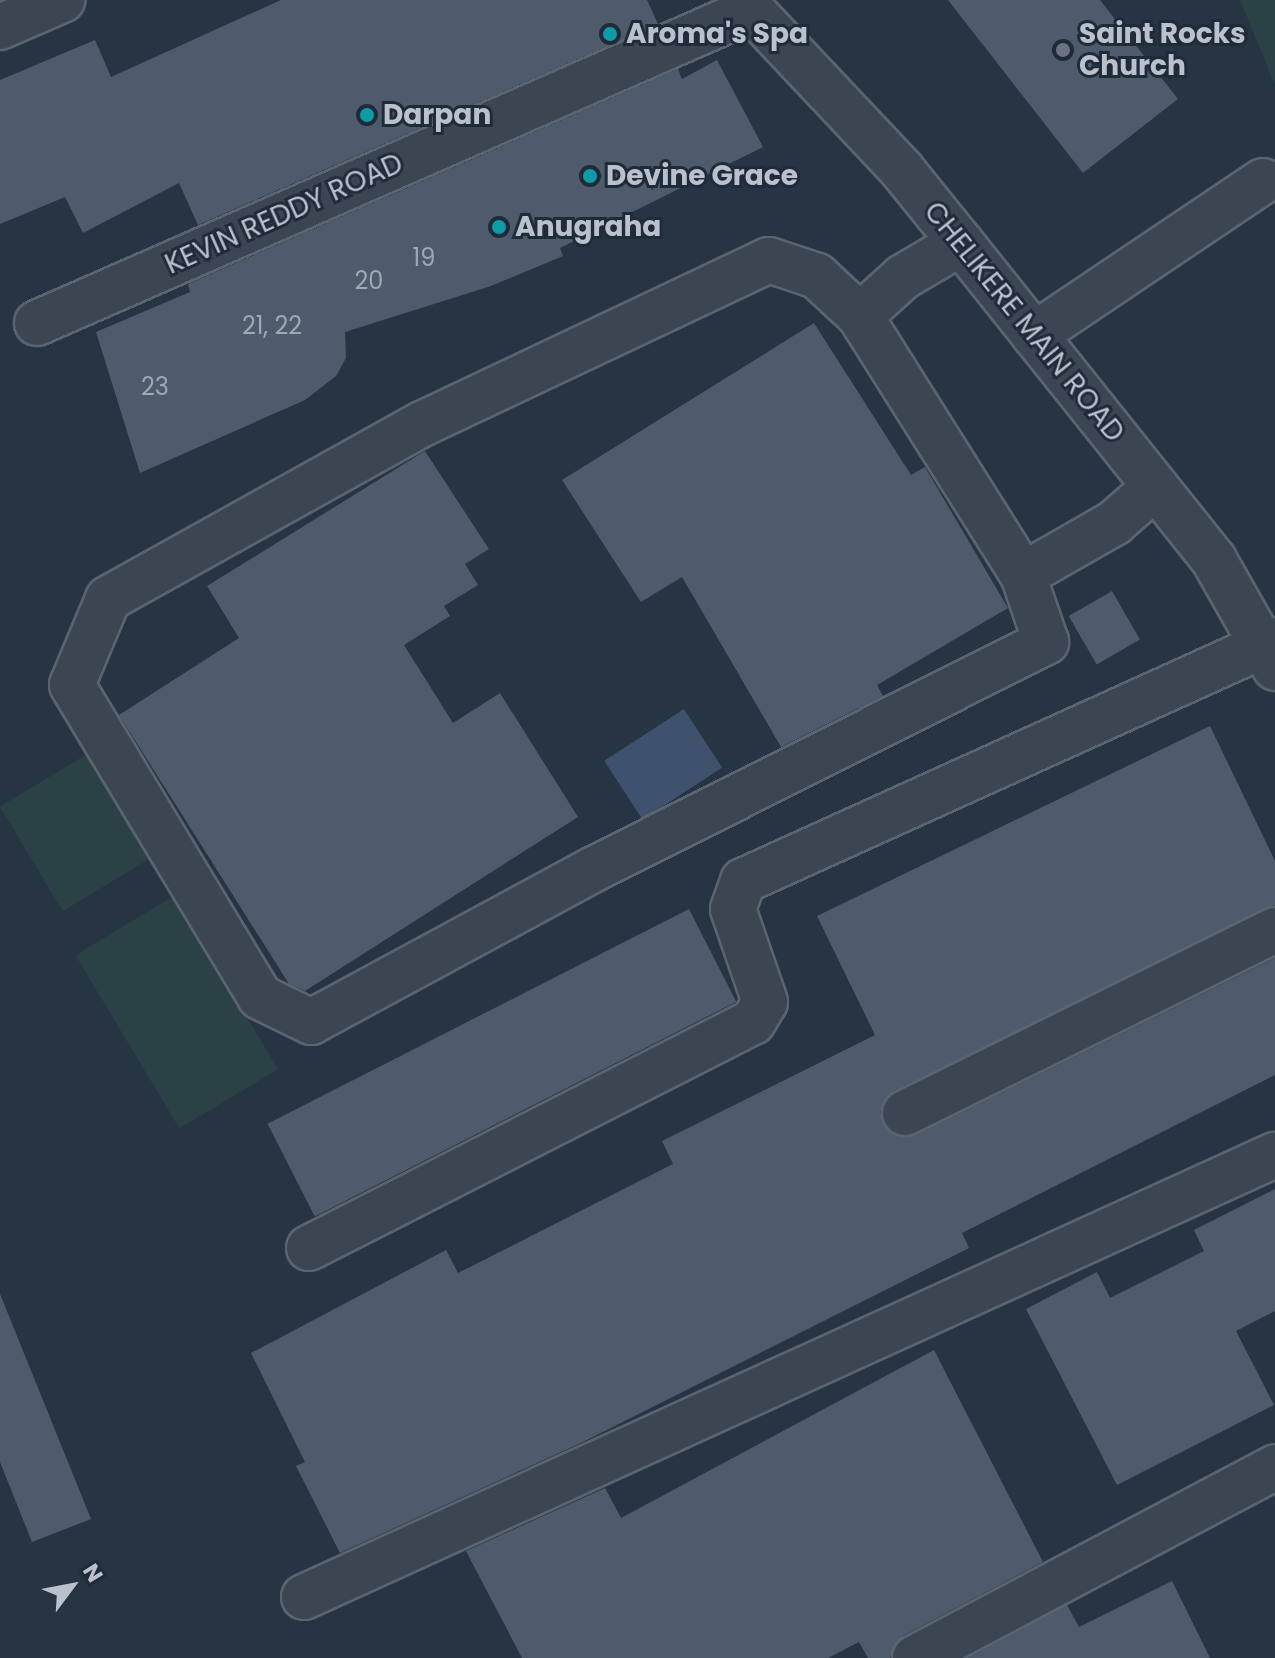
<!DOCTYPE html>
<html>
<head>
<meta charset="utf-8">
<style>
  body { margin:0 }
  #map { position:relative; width:1275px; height:1658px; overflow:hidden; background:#273444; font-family:Poppins,sans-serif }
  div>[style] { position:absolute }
  .green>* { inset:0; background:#2a4245; transform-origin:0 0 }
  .water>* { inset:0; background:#3e526d; transform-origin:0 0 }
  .building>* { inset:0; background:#4e5b6d; transform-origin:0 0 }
  .roads { filter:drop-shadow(2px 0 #5b6471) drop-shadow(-2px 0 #5b6471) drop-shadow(0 2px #5b6471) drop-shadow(0 -2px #5b6471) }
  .minor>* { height:44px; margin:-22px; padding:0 22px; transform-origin:22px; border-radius:22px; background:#3c4653 }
  .dots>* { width:22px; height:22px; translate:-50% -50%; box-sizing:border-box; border:4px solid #202b39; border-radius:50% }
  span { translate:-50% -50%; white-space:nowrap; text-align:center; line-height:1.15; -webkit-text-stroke:6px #202b39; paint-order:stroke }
  .number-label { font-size:24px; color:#9fa8b5 }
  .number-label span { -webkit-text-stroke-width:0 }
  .poi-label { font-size:28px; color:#bac1cd; font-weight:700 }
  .left { translate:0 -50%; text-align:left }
  .street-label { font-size:28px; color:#bac1cd }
  .north { position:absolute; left:32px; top:1546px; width:80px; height:80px; -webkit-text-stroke:6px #202b39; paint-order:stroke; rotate:58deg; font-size:22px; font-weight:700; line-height:32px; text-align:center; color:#bac1cd }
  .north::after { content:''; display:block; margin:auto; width:28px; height:36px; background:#bac1cd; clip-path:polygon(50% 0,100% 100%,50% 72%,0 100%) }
</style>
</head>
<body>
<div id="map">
  <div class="green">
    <i style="clip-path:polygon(1240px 0,1275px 0,1275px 85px)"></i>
    <i style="left:89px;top:753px;width:122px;height:104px;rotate:59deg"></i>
    <i style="left:174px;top:896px;width:202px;height:115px;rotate:59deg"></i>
  </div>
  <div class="water">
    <i style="left:684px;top:709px;width:70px;height:95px;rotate:57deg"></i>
  </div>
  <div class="building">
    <i style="clip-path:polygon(281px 0,647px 0,658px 24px,198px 225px,179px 183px,83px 233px,65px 197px,0 224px,0 80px,95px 40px,111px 77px)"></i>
    <i style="clip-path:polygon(948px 0,1100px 0,1178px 99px,1083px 173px)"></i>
    <i style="clip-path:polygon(717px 60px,763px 147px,560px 248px,563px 256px,491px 286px,345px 332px,346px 358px,336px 376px,305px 400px,140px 473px,96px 332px,190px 292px,188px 284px,678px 69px,682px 79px)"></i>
    <i style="clip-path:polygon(814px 323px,911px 475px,925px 467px,1008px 608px,877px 685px,883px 696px,781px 747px,682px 577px,641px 602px,562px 480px)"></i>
    <i style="clip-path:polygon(425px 451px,489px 549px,465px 564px,478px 585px,444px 606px,450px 616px,404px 645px,453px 723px,500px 693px,578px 817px,305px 991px,289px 984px,119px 715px,239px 638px,207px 586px)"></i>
    <i style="left:1112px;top:591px;width:56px;height:50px;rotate:60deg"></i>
    <i style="clip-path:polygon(1210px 726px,1275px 861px,1275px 905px,894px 1091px,880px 1112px,892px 1134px,916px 1135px,1275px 958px,1275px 1075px,962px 1233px,969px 1248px,581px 1443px,340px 1553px,296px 1466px,305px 1462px,251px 1353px,446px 1250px,458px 1273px,673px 1164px,662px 1141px,875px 1035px,817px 916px)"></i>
    <i style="left:689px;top:909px;width:104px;height:473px;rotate:63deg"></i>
    <i style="clip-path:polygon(1275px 1189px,1275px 1311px,1236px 1331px,1274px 1405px,1117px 1485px,1026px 1309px,1097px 1272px,1110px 1298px,1204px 1251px,1194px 1230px)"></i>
    <i style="clip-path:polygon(0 1294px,91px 1519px,32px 1542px,0 1462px)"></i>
    <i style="clip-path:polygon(934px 1350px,1043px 1562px,903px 1636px,890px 1658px,868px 1658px,859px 1642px,828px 1658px,522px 1658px,466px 1551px,605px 1488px,621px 1518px)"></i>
    <i style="clip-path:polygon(1172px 1581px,1210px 1658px,968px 1658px,1067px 1605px,1079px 1627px)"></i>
  </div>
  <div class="roads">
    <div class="minor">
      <i style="left:742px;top:0;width:233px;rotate:46.7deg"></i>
      <i style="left:902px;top:170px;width:94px;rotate:51.1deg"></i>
      <i style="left:961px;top:243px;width:406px;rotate:51.4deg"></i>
      <i style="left:1214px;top:560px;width:124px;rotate:60.5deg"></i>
      <i style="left:0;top:27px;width:68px;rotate:-23.5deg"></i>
      <i style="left:860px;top:316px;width:58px;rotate:-42.2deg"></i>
      <i style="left:903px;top:277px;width:67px;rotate:-30.4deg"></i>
      <i style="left:37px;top:323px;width:780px;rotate:-23.67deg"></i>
      <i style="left:1034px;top:335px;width:276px;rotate:-33.9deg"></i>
      <i style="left:1023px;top:575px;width:306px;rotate:-122.2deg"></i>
      <i style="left:860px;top:316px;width:59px;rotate:-137.1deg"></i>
      <i style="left:817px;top:276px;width:51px;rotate:-161.6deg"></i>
      <i style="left:769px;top:260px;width:384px;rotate:154.7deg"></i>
      <i style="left:422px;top:424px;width:359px;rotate:150.9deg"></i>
      <i style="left:108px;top:599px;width:93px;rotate:112.7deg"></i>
      <i style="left:72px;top:685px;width:364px;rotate:58.9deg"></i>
      <i style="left:260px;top:997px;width:57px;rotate:26.1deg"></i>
      <i style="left:311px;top:1022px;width:322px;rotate:-28.4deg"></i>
      <i style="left:594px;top:869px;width:506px;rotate:-26.67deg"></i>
      <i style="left:1046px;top:642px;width:71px;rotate:-108.9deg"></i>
      <i style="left:1023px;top:575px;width:105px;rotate:-29.7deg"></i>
      <i style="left:1114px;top:523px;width:55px;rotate:-41.3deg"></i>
      <i style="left:905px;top:1113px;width:413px;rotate:-26.3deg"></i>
      <i style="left:309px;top:1248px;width:498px;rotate:-27deg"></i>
      <i style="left:753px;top:1022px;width:23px;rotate:-59deg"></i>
      <i style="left:765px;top:1002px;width:98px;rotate:-109deg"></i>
      <i style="left:733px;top:909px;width:30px;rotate:-70deg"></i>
      <i style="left:743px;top:881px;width:584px;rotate:-24.37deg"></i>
      <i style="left:304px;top:1597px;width:1067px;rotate:-24.48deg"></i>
      <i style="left:915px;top:1658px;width:408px;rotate:-27.9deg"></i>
    </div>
  </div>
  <div class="dots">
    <i style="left:610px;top:34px;background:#0f9aa8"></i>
    <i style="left:1063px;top:50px;background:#6b7280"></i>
    <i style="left:367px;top:115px;background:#0f9aa8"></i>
    <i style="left:590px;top:176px;background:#0f9aa8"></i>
    <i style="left:499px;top:227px;background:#0f9aa8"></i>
  </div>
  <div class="number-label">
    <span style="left:424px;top:258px">19</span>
    <span style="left:369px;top:281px">20</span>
    <span style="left:272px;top:326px">21, 22</span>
    <span style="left:155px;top:387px">23</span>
  </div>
  <div class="poi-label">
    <span class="left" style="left:626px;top:34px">Aroma's Spa</span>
    <span class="left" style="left:1079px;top:50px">Saint Rocks<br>Church</span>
    <span class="left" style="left:383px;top:115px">Darpan</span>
    <span class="left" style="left:606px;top:176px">Devine Grace</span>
    <span class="left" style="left:515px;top:227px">Anugraha</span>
  </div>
  <div class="street-label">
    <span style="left:284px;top:214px;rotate:-24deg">KEVIN REDDY ROAD</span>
    <span style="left:1024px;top:322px;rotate:51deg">CHELIKERE MAIN ROAD</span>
  </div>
  <div class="north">N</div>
</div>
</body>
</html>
